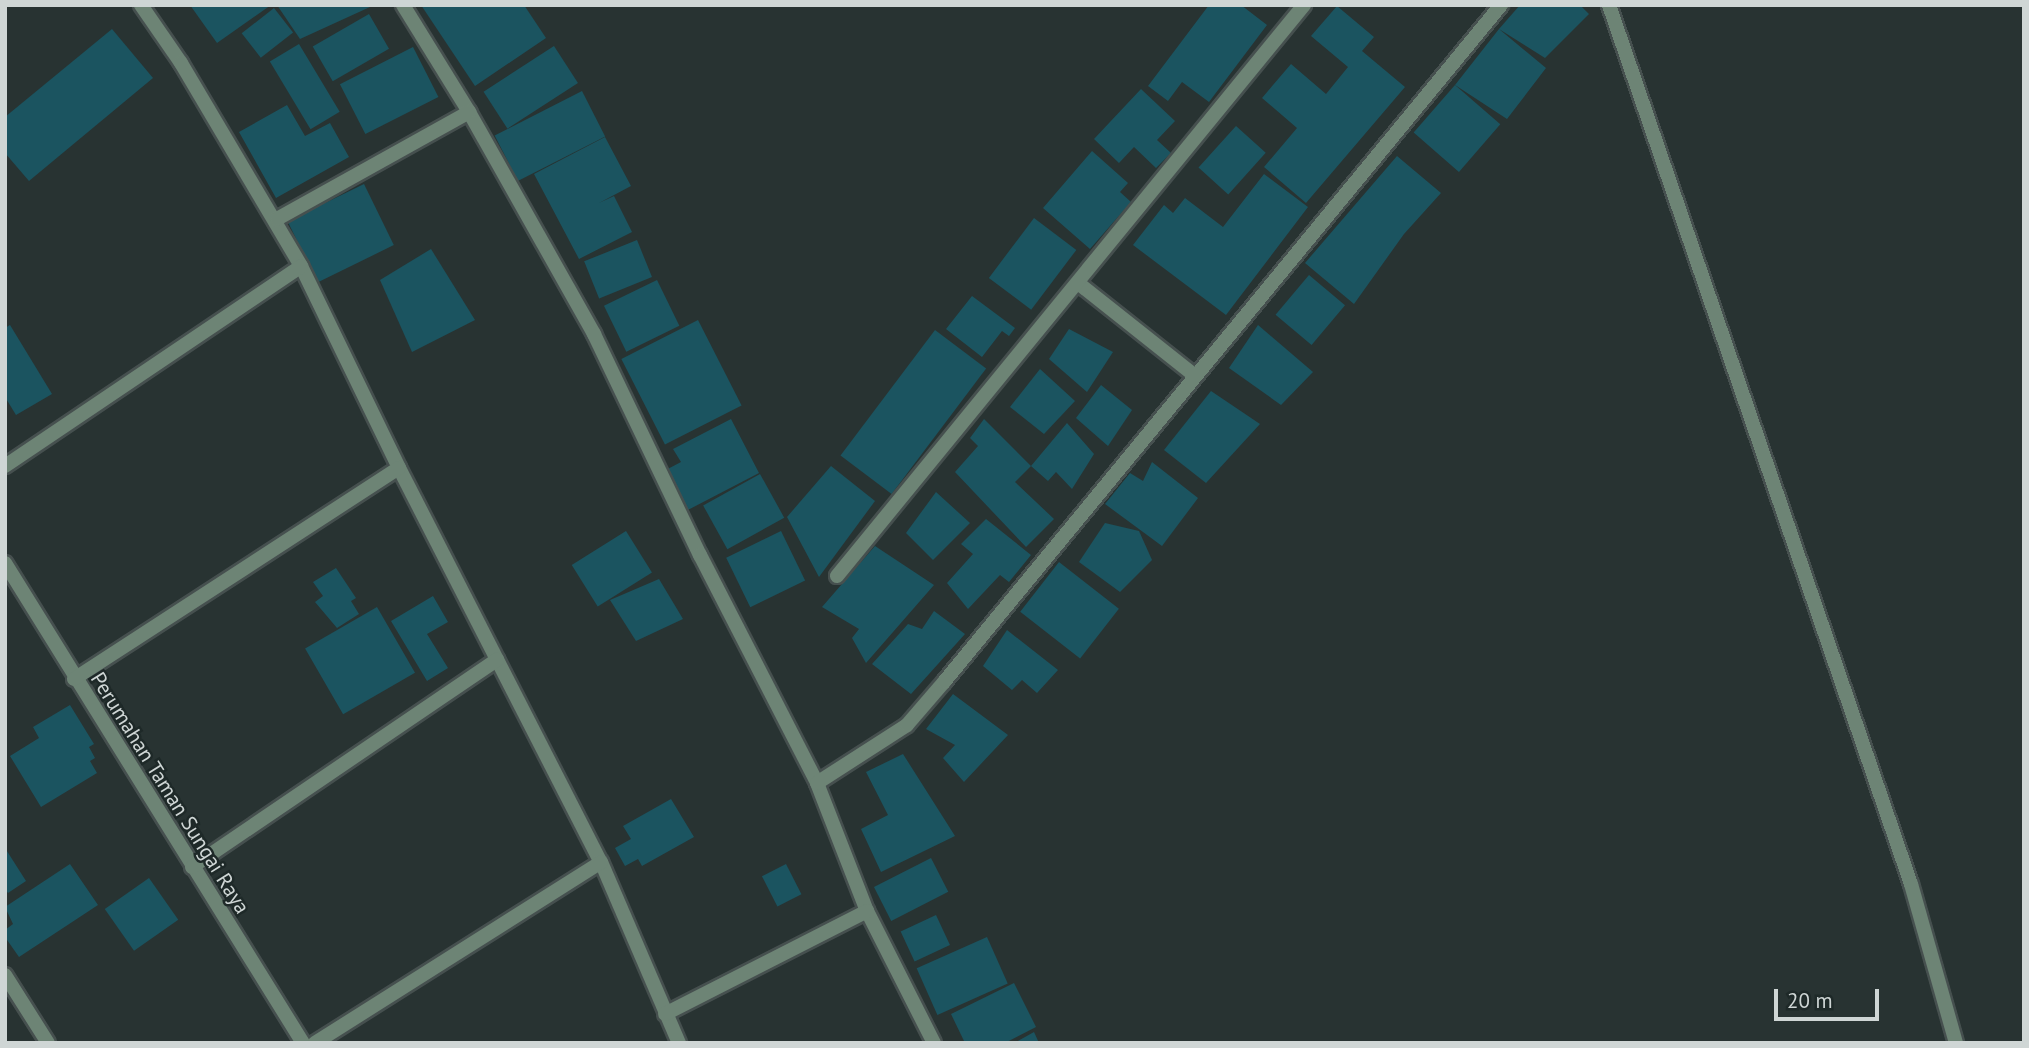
<!DOCTYPE html>
<html>
<head>
<meta charset="utf-8">
<style>
  body { margin:0 }
  #map { position:relative; width:2029px; height:1048px; overflow:hidden; background:#283332; font-family:"PT Sans",sans-serif }
  div>[style] { position:absolute }
  .building>* { inset:0; background:#1b5460; transform-origin:0 0 }
  .roads { filter:drop-shadow(2px 0 #46504f) drop-shadow(-2px 0 #46504f) drop-shadow(0 2px #46504f) drop-shadow(0 -2px #46504f) }
  .lane>* { height:14px; margin:-7px; padding:0 7px; transform-origin:7px; border-radius:7px; background:#6d8475 }
  .street>* { height:14px; margin:-7px; padding:0 7px; transform-origin:7px; border-radius:7px; background:#6d8475 }
  span { translate:-50% -50%; white-space:nowrap; text-align:center; line-height:1.15; -webkit-text-stroke:5px #1e2928; paint-order:stroke }
  .street-label { font-size:21px; color:#cfd6d5 }
  .frame { position:absolute; inset:0; border:7px solid #cfd6d5; pointer-events:none }
  .scale { position:absolute; left:1774px; top:989px; width:105px; height:32px; box-sizing:border-box; border:4px solid #cfd6d5; border-top:0; padding-left:9px; font-size:21px; line-height:24px; white-space:nowrap; color:#cfd6d5; -webkit-text-stroke:5px #1e2928; paint-order:stroke }
</style>
</head>
<body>
<div id="map">
  <div class="building">
    <i style="clip-path:polygon(190px 5px,271px 5px,217px 43px)"></i>
    <i style="clip-path:polygon(277px 5px,369px 5px,370px 7px,300px 39px)"></i>
    <i style="clip-path:polygon(421px 5px,524px 5px,546px 38px,475px 86px)"></i>
    <i style="clip-path:polygon(1209px 5px,1241px 5px,1267px 25px,1209px 102px,1182px 82px,1168px 101px,1148px 86px)"></i>
    <i style="clip-path:polygon(1520px 5px,1580px 5px,1589px 14px,1545px 58px,1499px 29px,1546px 68px,1507px 119px,1455px 85px,1499px 29px)"></i>
    <i style="clip-path:polygon(1337px 6px,1374px 37px,1362px 51px,1405px 87px,1306px 203px,1264px 167px,1297px 128px,1262px 98px,1291px 64px,1326px 94px,1348px 67px,1311px 36px)"></i>
    <i style="left:274px;top:8px;width:31px;height:41px;rotate:52deg"></i>
    <i style="left:369px;top:14px;width:40px;height:65px;rotate:60deg"></i>
    <i style="clip-path:polygon(112px 29px,153px 78px,29px 181px,5px 153px,5px 117px)"></i>
    <i style="left:299px;top:44px;width:79px;height:34px;rotate:59deg"></i>
    <i style="left:554px;top:46px;width:44px;height:84px;rotate:57deg"></i>
    <i style="left:413px;top:47px;width:56px;height:82px;rotate:63deg"></i>
    <i style="left:1455px;top:85px;width:60px;height:63px;rotate:41deg"></i>
    <i style="clip-path:polygon(1141px 89px,1175px 121px,1157px 140px,1171px 153px,1156px 168px,1134px 147px,1119px 163px,1094px 139px)"></i>
    <i style="left:582px;top:91px;width:51px;height:98px;rotate:63deg"></i>
    <i style="clip-path:polygon(287px 105px,305px 136px,330px 123px,349px 157px,276px 198px,239px 132px)"></i>
    <i style="left:1236px;top:126px;width:40px;height:56px;rotate:42deg"></i>
    <i style="clip-path:polygon(605px 137px,631px 186px,599px 203px,614px 196px,632px 232px,579px 259px,534px 174px)"></i>
    <i style="clip-path:polygon(1092px 151px,1128px 183px,1120px 192px,1131px 202px,1090px 249px,1043px 208px)"></i>
    <i style="clip-path:polygon(1397px 156px,1441px 193px,1404px 234px,1354px 304px,1305px 263px)"></i>
    <i style="clip-path:polygon(1264px 174px,1308px 207px,1226px 315px,1133px 245px,1164px 205px,1173px 213px,1185px 198px,1223px 227px)"></i>
    <i style="left:364px;top:184px;width:68px;height:85px;rotate:64deg"></i>
    <i style="left:1034px;top:218px;width:53px;height:75px;rotate:37deg"></i>
    <i style="left:637px;top:240px;width:40px;height:57px;rotate:68deg"></i>
    <i style="clip-path:polygon(431px 249px,475px 320px,412px 352px,380px 280px)"></i>
    <i style="left:1309px;top:275px;width:47px;height:52px;rotate:40deg"></i>
    <i style="left:657px;top:280px;width:51px;height:59px;rotate:64deg"></i>
    <i style="clip-path:polygon(972px 296px,1015px 328px,1009px 336px,1002px 331px,982px 357px,946px 329px)"></i>
    <i style="left:698px;top:320px;width:96px;height:86px;rotate:63deg"></i>
    <i style="clip-path:polygon(10px 325px,52px 394px,16px 415px,5px 397px,5px 328px)"></i>
    <i style="clip-path:polygon(1258px 325px,1313px 372px,1281px 405px,1229px 368px)"></i>
    <i style="clip-path:polygon(1069px 329px,1113px 352px,1087px 392px,1049px 359px)"></i>
    <i style="left:935px;top:330px;width:64px;height:157px;rotate:37deg"></i>
    <i style="clip-path:polygon(1040px 369px,1075px 401px,1044px 434px,1010px 407px)"></i>
    <i style="clip-path:polygon(1101px 385px,1132px 410px,1108px 446px,1076px 418px)"></i>
    <i style="clip-path:polygon(1211px 391px,1260px 424px,1206px 483px,1164px 450px)"></i>
    <i style="clip-path:polygon(731px 419px,759px 473px,684px 512px,662px 472px,681px 462px,673px 449px)"></i>
    <i style="clip-path:polygon(984px 419px,1031px 466px,1015px 482px,1054px 519px,1026px 547px,955px 472px,978px 446px,970px 438px)"></i>
    <i style="clip-path:polygon(1067px 423px,1094px 454px,1072px 489px,1056px 472px,1048px 481px,1031px 466px)"></i>
    <i style="clip-path:polygon(1152px 462px,1198px 498px,1162px 546px,1105px 504px,1130px 473px,1143px 481px)"></i>
    <i style="clip-path:polygon(831px 466px,875px 501px,819px 577px,787px 517px)"></i>
    <i style="left:760px;top:474px;width:50px;height:65px;rotate:61deg"></i>
    <i style="clip-path:polygon(936px 492px,970px 523px,933px 560px,906px 533px)"></i>
    <i style="clip-path:polygon(986px 519px,1031px 555px,1009px 582px,1000px 575px,968px 609px,947px 583px,973px 554px,961px 544px)"></i>
    <i style="clip-path:polygon(1105px 523px,1139px 531px,1152px 560px,1120px 592px,1079px 562px)"></i>
    <i style="left:626px;top:531px;width:49px;height:64px;rotate:58deg"></i>
    <i style="left:781px;top:531px;width:55px;height:61px;rotate:64deg"></i>
    <i style="clip-path:polygon(875px 546px,934px 585px,866px 663px,852px 638px,859px 629px,822px 607px)"></i>
    <i style="left:1059px;top:562px;width:76px;height:63px;rotate:38deg"></i>
    <i style="clip-path:polygon(336px 568px,356px 598px,351px 601px,359px 614px,337px 628px,315px 602px,323px 596px,313px 582px)"></i>
    <i style="clip-path:polygon(659px 579px,683px 619px,636px 641px,610px 600px)"></i>
    <i style="clip-path:polygon(433px 596px,448px 622px,427px 634px,448px 668px,427px 681px,391px 621px)"></i>
    <i style="left:377px;top:607px;width:76px;height:83px;rotate:60deg"></i>
    <i style="clip-path:polygon(934px 611px,965px 634px,911px 694px,872px 664px,908px 624px,922px 629px)"></i>
    <i style="clip-path:polygon(1007px 630px,1058px 670px,1037px 693px,1022px 680px,1012px 690px,983px 666px)"></i>
    <i style="clip-path:polygon(953px 694px,1008px 735px,964px 782px,943px 758px,955px 745px,926px 729px)"></i>
    <i style="clip-path:polygon(70px 705px,94px 744px,89px 747px,95px 758px,90px 761px,97px 773px,41px 807px,10px 756px,39px 738px,33px 727px)"></i>
    <i style="clip-path:polygon(903px 754px,955px 836px,881px 872px,861px 829px,888px 815px,866px 772px)"></i>
    <i style="clip-path:polygon(671px 799px,694px 837px,642px 866px,638px 859px,625px 866px,615px 848px,631px 839px,623px 826px)"></i>
    <i style="clip-path:polygon(5px 848px,26px 881px,8px 893px,5px 889px)"></i>
    <i style="left:931px;top:858px;width:38px;height:64px;rotate:63deg"></i>
    <i style="clip-path:polygon(70px 864px,98px 905px,19px 957px,5px 937px,5px 930px,13px 924px,5px 907px)"></i>
    <i style="left:786px;top:864px;width:34px;height:27px;rotate:63deg"></i>
    <i style="left:149px;top:878px;width:51px;height:54px;rotate:55deg"></i>
    <i style="left:936px;top:915px;width:33px;height:39px;rotate:65deg"></i>
    <i style="left:987px;top:937px;width:51px;height:77px;rotate:66deg"></i>
    <i style="clip-path:polygon(1014px 983px,1036px 1027px,1005px 1043px,965px 1043px,951px 1014px)"></i>
    <i style="clip-path:polygon(1034px 1032px,1039px 1043px,1014px 1043px)"></i>
  </div>
  <div class="roads">
    <div class="lane">
      <i style="left:1609px;top:5px;width:929px;rotate:71.04deg"></i>
      <i style="left:1911px;top:884px;width:165px;rotate:74.2deg"></i>
    </div>
    <div class="street">
      <i style="left:141px;top:5px;width:70px;rotate:55.4deg"></i>
      <i style="left:181px;top:63px;width:236px;rotate:59.4deg"></i>
      <i style="left:301px;top:266px;width:225px;rotate:64.1deg"></i>
      <i style="left:399px;top:468px;width:443px;rotate:62.9deg"></i>
      <i style="left:601px;top:862px;width:197px;rotate:66.7deg"></i>
      <i style="left:403px;top:5px;width:126px;rotate:58.3deg"></i>
      <i style="left:469px;top:112px;width:255px;rotate:60.6deg"></i>
      <i style="left:594px;top:334px;width:245px;rotate:64.4deg"></i>
      <i style="left:700px;top:555px;width:256px;rotate:62.8deg"></i>
      <i style="left:817px;top:783px;width:137px;rotate:68.7deg"></i>
      <i style="left:867px;top:911px;width:148px;rotate:63.1deg"></i>
      <i style="left:277px;top:219px;width:220px;rotate:-29.1deg"></i>
      <i style="left:1078px;top:283px;width:148px;rotate:38.4deg"></i>
      <i style="left:5px;top:466px;width:357px;rotate:-34deg"></i>
      <i style="left:5px;top:563px;width:565px;rotate:58.17deg"></i>
      <i style="left:837px;top:576px;width:738px;rotate:-50.72deg"></i>
      <i style="left:74px;top:679px;width:387px;rotate:-33deg"></i>
      <i style="left:817px;top:783px;width:107px;rotate:-32.8deg"></i>
      <i style="left:907px;top:725px;width:57px;rotate:-49.3deg"></i>
      <i style="left:944px;top:682px;width:877px;rotate:-50.55deg"></i>
      <i style="left:192px;top:867px;width:369px;rotate:-34.2deg"></i>
      <i style="left:5px;top:975px;width:80px;rotate:57.7deg"></i>
      <i style="left:665px;top:1014px;width:227px;rotate:-27deg"></i>
      <i style="left:315px;top:1043px;width:338px;rotate:-32.3deg"></i>
    </div>
  </div>
  <div class="street-label">
    <span style="left:170px;top:793px;rotate:58deg">Perumahan Taman Sungai Raya</span>
  </div>
  <div class="frame"></div>
  <div class="scale">20 m</div>
</div>
</body>
</html>
